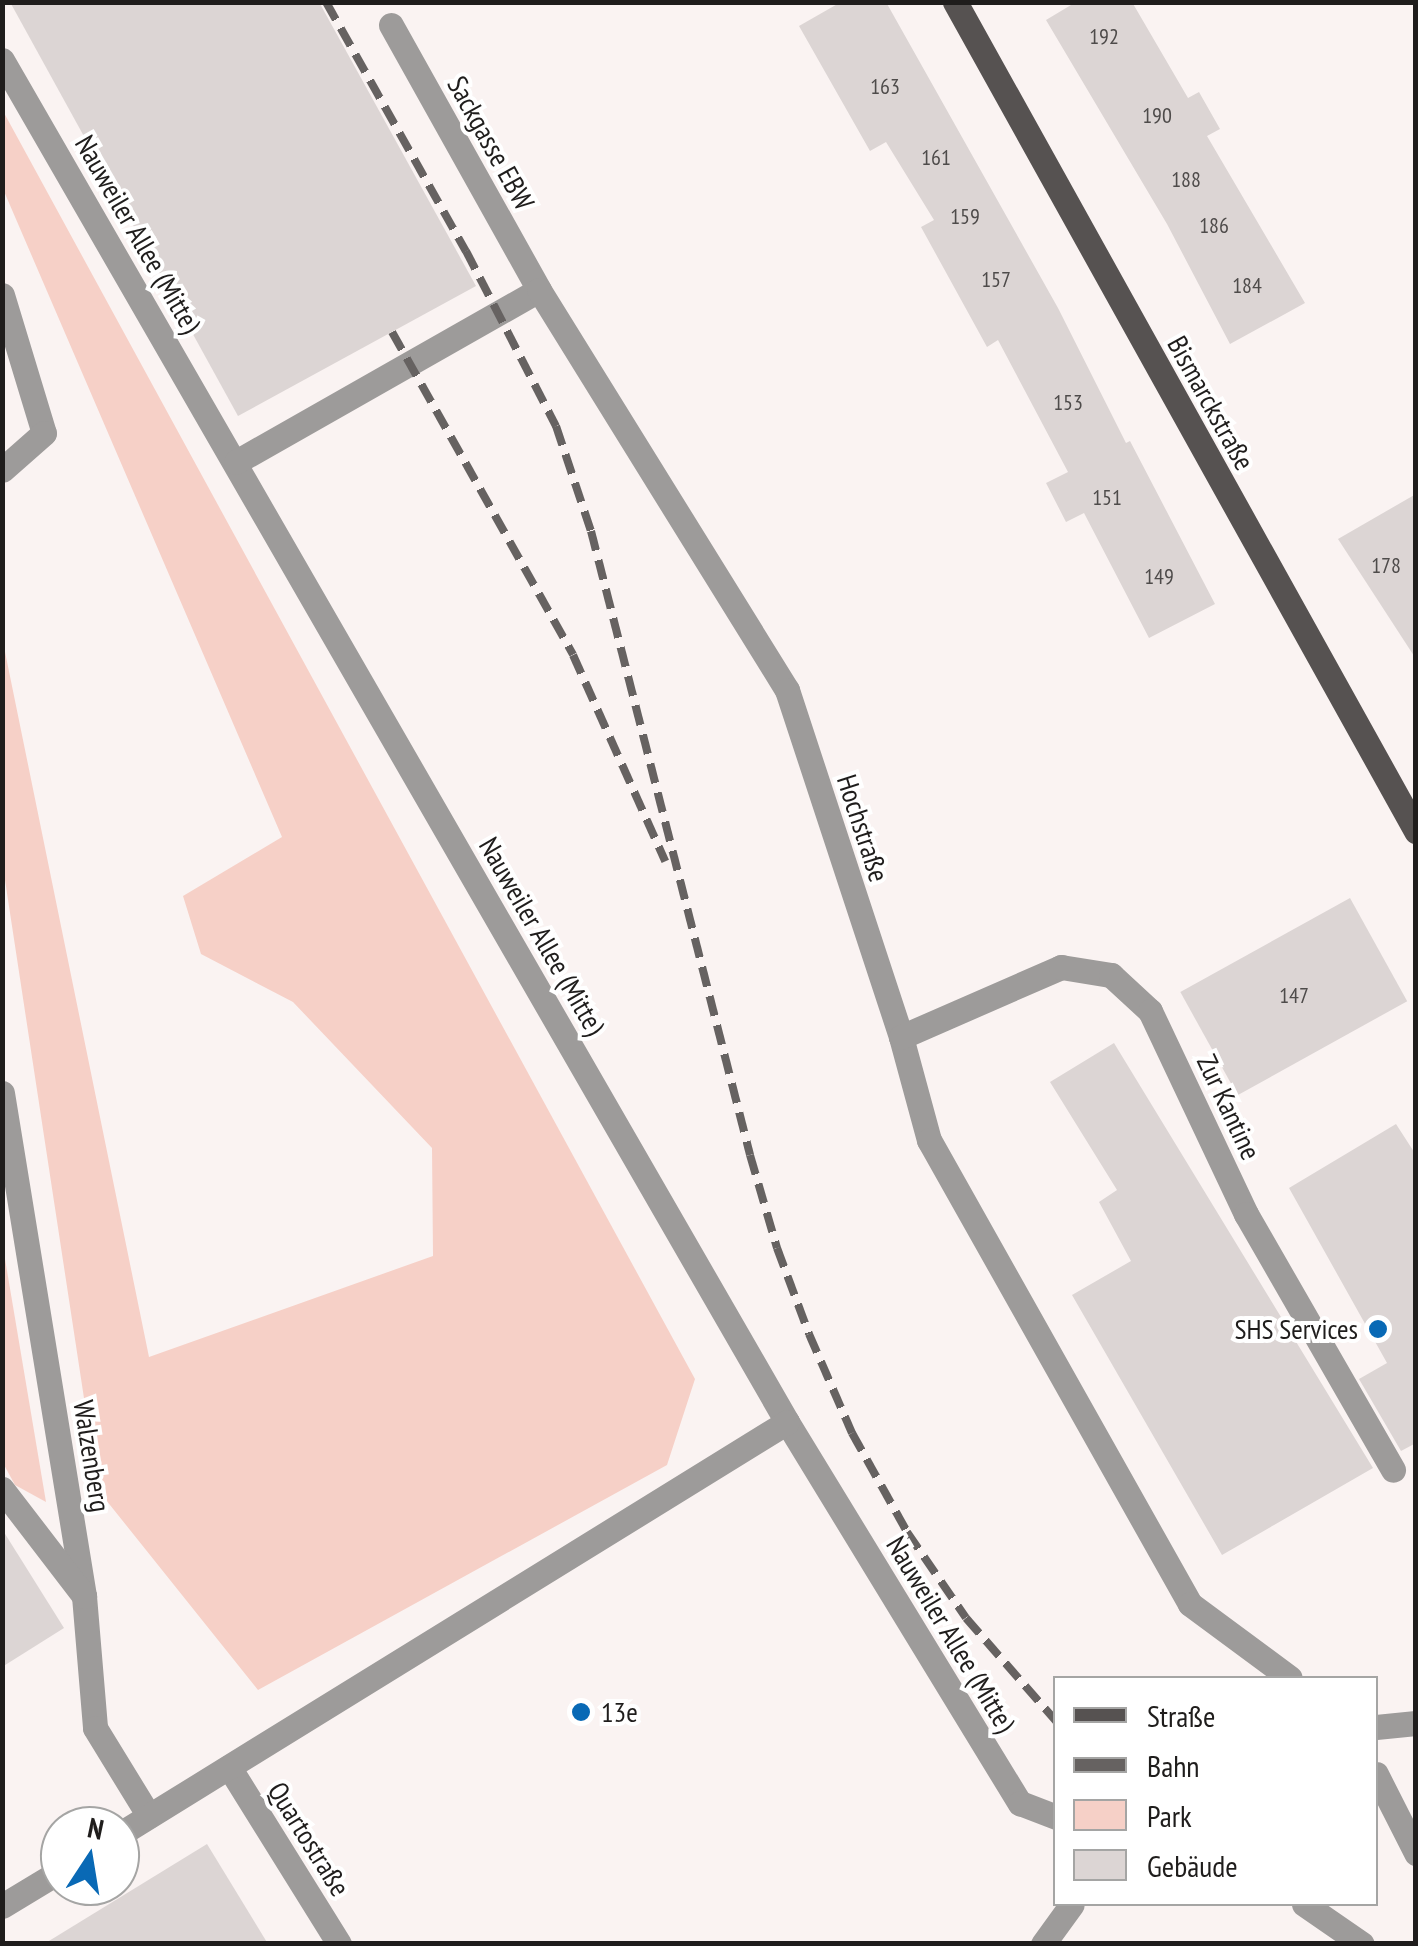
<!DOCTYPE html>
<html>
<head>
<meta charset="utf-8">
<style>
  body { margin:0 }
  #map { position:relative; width:1418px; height:1946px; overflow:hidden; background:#faf3f2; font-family:"PT Sans Narrow",sans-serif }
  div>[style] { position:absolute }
  .green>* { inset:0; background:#f6d0c7 }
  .building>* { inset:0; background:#dcd5d4; transform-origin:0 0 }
  .service>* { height:25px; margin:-12.5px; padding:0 12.5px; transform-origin:12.5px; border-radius:12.5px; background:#9d9b9a }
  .primary>* { height:25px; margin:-12.5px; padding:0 12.5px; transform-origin:12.5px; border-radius:12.5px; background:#565251 }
  .rail>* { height:8px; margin-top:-4px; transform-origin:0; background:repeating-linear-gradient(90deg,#666261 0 20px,transparent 0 30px) }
  .dots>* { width:28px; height:28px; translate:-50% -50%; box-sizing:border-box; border:5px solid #fff; border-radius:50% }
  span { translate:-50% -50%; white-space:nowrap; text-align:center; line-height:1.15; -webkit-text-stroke:8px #fff; paint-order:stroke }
  .number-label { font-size:22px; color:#4e4b4a }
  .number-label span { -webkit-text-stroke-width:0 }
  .street-label { font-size:28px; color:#1f1d1c }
  .poi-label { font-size:28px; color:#1f1d1c }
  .right { translate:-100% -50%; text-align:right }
  .left { translate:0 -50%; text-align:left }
  .frame { position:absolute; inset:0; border:5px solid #1f1d1c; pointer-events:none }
  .legend { position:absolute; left:1053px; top:1676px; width:325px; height:230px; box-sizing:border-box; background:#fff; border:2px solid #a5a5a4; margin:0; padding:12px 18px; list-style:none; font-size:30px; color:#1f1d1c }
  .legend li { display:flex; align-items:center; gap:20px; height:50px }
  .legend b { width:50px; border:2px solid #a5a5a4 }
  .north { position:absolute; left:40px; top:1806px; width:100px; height:100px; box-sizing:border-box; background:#fff; border:2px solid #a5a5a4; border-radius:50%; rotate:12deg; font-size:28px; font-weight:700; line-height:40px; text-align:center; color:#1f1d1c }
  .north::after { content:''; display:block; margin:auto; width:35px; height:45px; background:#0969b5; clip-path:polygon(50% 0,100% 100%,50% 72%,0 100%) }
</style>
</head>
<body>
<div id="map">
  <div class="green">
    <i style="clip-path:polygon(3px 111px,695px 1379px,667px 1465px,258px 1690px,98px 1490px,3px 867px,3px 642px,149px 1357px,433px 1256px,432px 1148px,293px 1002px,201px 954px,183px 896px,282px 837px,3px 189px)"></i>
    <i style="clip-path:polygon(3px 1247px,46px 1502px,15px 1485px,3px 1463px)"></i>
  </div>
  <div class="building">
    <i style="clip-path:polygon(10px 2px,319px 2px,476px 286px,238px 416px)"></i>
    <i style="clip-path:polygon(841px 2px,886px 2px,1058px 308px,1126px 443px,1130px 441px,1215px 604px,1149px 638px,1084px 513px,1066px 522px,1046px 483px,1068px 472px,998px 340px,987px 347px,921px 227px,934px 220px,886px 142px,870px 151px,799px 26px)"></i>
    <i style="clip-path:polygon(1076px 2px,1132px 2px,1188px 98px,1199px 92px,1220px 129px,1207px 136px,1305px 303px,1230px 344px,1167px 224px,1046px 20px)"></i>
    <i style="clip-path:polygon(1416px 494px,1416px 659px,1338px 539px)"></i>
    <i style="left:1350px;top:898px;width:118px;height:194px;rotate:61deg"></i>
    <i style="clip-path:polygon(1114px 1043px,1373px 1468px,1222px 1555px,1072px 1295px,1131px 1261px,1099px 1202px,1117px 1190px,1050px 1082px)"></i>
    <i style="clip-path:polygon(1396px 1124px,1416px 1155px,1416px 1443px,1401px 1451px,1359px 1379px,1387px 1363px,1289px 1188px)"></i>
    <i style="clip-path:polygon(2px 1529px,64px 1628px,2px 1667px)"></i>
    <i style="clip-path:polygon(207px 1844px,268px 1944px,44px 1944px)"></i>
  </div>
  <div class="service">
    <i style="left:391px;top:25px;width:304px;rotate:60.8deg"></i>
    <i style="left:2px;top:60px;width:1572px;rotate:60.04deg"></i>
    <i style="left:787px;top:1422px;width:447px;rotate:58.6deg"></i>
    <i style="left:1020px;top:1803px;width:39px;rotate:21deg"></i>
    <i style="left:2px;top:295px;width:144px;rotate:73.1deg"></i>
    <i style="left:44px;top:433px;width:56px;rotate:138.6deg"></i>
    <i style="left:236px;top:462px;width:348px;rotate:-29.6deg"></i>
    <i style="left:539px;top:290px;width:471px;rotate:58.2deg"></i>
    <i style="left:787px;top:690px;width:365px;rotate:71.8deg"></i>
    <i style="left:901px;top:1037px;width:107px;rotate:74.8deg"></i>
    <i style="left:929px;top:1140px;width:532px;rotate:60.64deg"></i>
    <i style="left:1190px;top:1604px;width:124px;rotate:36.5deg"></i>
    <i style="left:901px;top:1037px;width:175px;rotate:-23.6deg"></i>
    <i style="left:1061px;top:967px;width:51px;rotate:9.1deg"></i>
    <i style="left:1111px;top:975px;width:53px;rotate:42.7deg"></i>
    <i style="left:1150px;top:1011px;width:225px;rotate:64.7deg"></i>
    <i style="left:1246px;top:1214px;width:295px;rotate:60.1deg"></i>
    <i style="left:2px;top:1093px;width:510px;rotate:80.74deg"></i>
    <i style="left:84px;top:1596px;width:132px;rotate:85.2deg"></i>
    <i style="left:95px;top:1728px;width:103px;rotate:58.5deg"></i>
    <i style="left:2px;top:1489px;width:135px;rotate:52.5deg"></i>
    <i style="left:1376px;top:1727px;width:40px;rotate:-5.7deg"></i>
    <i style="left:229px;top:1767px;width:208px;rotate:58.1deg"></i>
    <i style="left:1376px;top:1774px;width:89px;rotate:63.1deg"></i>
    <i style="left:120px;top:1834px;width:784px;rotate:-31.7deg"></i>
    <i style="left:1304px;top:1904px;width:70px;rotate:34.6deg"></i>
    <i style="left:2px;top:1906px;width:68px;rotate:-31.1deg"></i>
    <i style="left:1043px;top:1944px;width:49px;rotate:-54.1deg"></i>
  </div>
  <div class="primary">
    <i style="left:955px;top:2px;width:949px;rotate:60.92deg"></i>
  </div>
  <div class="rail">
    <i style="left:326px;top:2px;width:286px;rotate:60.7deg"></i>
    <i style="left:466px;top:251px;width:197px;rotate:62.8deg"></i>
    <i style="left:556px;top:426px;width:111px;rotate:71.6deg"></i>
    <i style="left:591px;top:531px;width:644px;rotate:75.7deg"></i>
    <i style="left:750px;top:1155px;width:97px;rotate:73.8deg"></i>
    <i style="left:777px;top:1248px;width:92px;rotate:69.6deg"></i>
    <i style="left:809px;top:1334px;width:108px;rotate:66.5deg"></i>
    <i style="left:852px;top:1433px;width:113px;rotate:60.9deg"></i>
    <i style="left:907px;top:1532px;width:104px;rotate:55.5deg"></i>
    <i style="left:966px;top:1618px;width:137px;rotate:48.9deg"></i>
    <i style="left:392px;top:332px;width:370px;rotate:60.7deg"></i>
    <i style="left:573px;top:655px;width:226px;rotate:65.9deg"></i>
  </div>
  <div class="dots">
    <i style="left:1378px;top:1329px;background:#0969b5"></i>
    <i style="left:581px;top:1712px;background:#0969b5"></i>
  </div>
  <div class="number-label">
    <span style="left:1104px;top:37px">192</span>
    <span style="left:885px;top:87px">163</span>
    <span style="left:1157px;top:116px">190</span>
    <span style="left:936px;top:158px">161</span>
    <span style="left:1186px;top:180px">188</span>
    <span style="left:965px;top:217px">159</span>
    <span style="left:1214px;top:226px">186</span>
    <span style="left:996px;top:280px">157</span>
    <span style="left:1247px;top:286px">184</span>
    <span style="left:1068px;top:403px">153</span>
    <span style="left:1107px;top:498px">151</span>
    <span style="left:1386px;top:566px">178</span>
    <span style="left:1159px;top:577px">149</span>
    <span style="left:1294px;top:996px">147</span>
  </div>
  <div class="street-label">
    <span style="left:491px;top:143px;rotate:61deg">Sackgasse EBW</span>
    <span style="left:138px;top:234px;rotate:60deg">Nauweiler Allee (Mitte)</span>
    <span style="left:1211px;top:403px;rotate:61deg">Bismarckstraße</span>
    <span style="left:863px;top:828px;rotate:72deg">Hochstraße</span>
    <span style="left:542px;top:936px;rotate:60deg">Nauweiler Allee (Mitte)</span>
    <span style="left:1229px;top:1107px;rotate:65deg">Zur Kantine</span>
    <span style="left:92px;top:1456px;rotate:81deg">Walzenberg</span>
    <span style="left:951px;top:1634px;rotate:59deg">Nauweiler Allee (Mitte)</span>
    <span style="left:309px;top:1839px;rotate:58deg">Quartostraße</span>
  </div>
  <div class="poi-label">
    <span class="right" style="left:1358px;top:1329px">SHS Services</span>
    <span class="left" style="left:601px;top:1712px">13e</span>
  </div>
  <div class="frame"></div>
  <ul class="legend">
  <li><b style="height:12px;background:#565251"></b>Straße</li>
  <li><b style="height:12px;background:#666261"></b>Bahn</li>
  <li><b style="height:28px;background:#f6d0c7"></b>Park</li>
  <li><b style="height:28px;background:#dcd5d4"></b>Gebäude</li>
  </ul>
  <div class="north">N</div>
</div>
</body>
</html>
